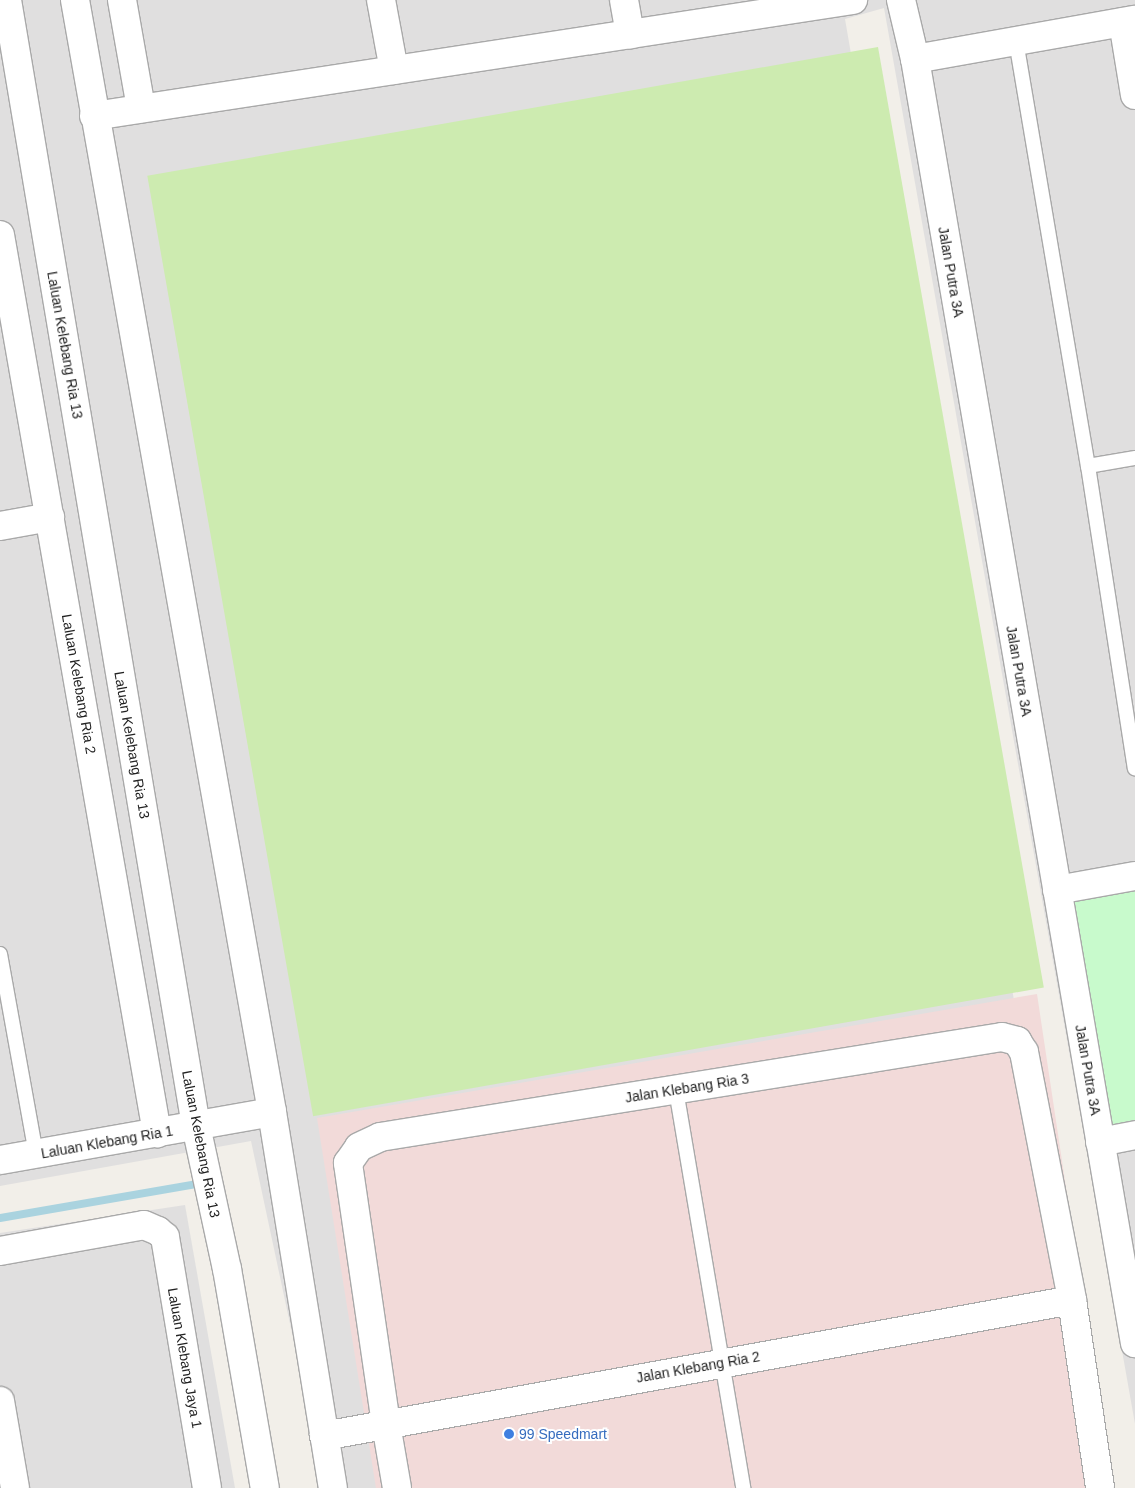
<!DOCTYPE html>
<html>
<head>
<meta charset="utf-8">
<style>
  body { margin:0 }
  #map { position:relative; width:1135px; height:1488px; overflow:hidden; background:#f2efe9; font-family:Arial,sans-serif }
  div>[style] { position:absolute }
  .residential>* { inset:0; background:#e0dfdf }
  .commercial>* { inset:0; background:#f2dad9 }
  .grass>* { inset:0; background:#cdebb0; transform-origin:0 0 }
  .park>* { inset:0; background:#c8facc }
  .stream>* { height:8px; margin:-4px; padding:0 4px; transform-origin:4px; border-radius:4px; background:#aad3df }
  .roads { filter:drop-shadow(1px 0 #a9a9a9) drop-shadow(-1px 0 #a9a9a9) drop-shadow(0 1px #a9a9a9) drop-shadow(0 -1px #a9a9a9) }
  .lane>* { height:14px; margin:-7px; padding:0 7px; transform-origin:7px; border-radius:7px; background:#fff }
  .street>* { height:28px; margin:-14px; padding:0 14px; transform-origin:14px; border-radius:14px; background:#fff }
  .dots>* { width:14px; height:14px; translate:-50% -50%; box-sizing:border-box; border:2px solid #fff; border-radius:50% }
  span { translate:-50% -50%; white-space:nowrap; text-align:center; line-height:1.15; -webkit-text-stroke:4px #fff; paint-order:stroke }
  .street-label { font-size:14px; color:#222 }
  .shop-label { font-size:14px; color:#366cbe }
  .left { translate:0 -50%; text-align:left }
</style>
</head>
<body>
<div id="map">
  <div class="residential">
    <i style="clip-path:polygon(0 0,1135px 0,1135px 1424px,884px 8px,845px 19px,1098px 1488px,325px 1488px,251px 1141px,0 1186px)"></i>
    <i style="clip-path:polygon(185px 1205px,235px 1488px,0 1488px,0 1233px)"></i>
  </div>
  <div class="commercial">
    <i style="clip-path:polygon(1037px 994px,1111px 1488px,376px 1488px,317px 1118px)"></i>
  </div>
  <div class="grass">
    <i style="left:878px;top:47px;width:955px;height:742px;rotate:80deg"></i>
  </div>
  <div class="park">
    <i style="clip-path:polygon(1135px 876px,1135px 1135px,1100px 1142px,1057px 890px)"></i>
  </div>
  <div class="stream">
    <i style="left:0;top:1218px;width:199px;rotate:-9.8deg"></i>
  </div>
  <div class="roads">
    <div class="lane">
      <i style="left:1016px;top:41px;width:431px;rotate:80.4deg"></i>
      <i style="left:1088px;top:466px;width:306px;rotate:81.2deg"></i>
      <i style="left:1088px;top:466px;width:48px;rotate:-9.7deg"></i>
      <i style="left:0;top:954px;width:203px;rotate:79.8deg"></i>
      <i style="left:676px;top:1090px;width:404px;rotate:80.4deg"></i>
    </div>
    <div class="street">
      <i style="left:7px;top:0;width:1142px;rotate:80.47deg"></i>
      <i style="left:196px;top:1126px;width:146px;rotate:77.8deg"></i>
      <i style="left:227px;top:1269px;width:222px;rotate:80.2deg"></i>
      <i style="left:75px;top:0;width:1129px;rotate:79.95deg"></i>
      <i style="left:272px;top:1112px;width:381px;rotate:80.8deg"></i>
      <i style="left:122px;top:0;width:110px;rotate:80deg"></i>
      <i style="left:381px;top:0;width:71px;rotate:79.5deg"></i>
      <i style="left:624px;top:0;width:35px;rotate:80deg"></i>
      <i style="left:901px;top:0;width:61px;rotate:76.7deg"></i>
      <i style="left:915px;top:59px;width:1303px;rotate:80.28deg"></i>
      <i style="left:1123px;top:22px;width:74px;rotate:80.7deg"></i>
      <i style="left:915px;top:59px;width:223px;rotate:-10.1deg"></i>
      <i style="left:94px;top:116px;width:768px;rotate:-8.69deg"></i>
      <i style="left:0;top:235px;width:912px;rotate:80.08deg"></i>
      <i style="left:0;top:526px;width:51px;rotate:-10.2deg"></i>
      <i style="left:1057px;top:890px;width:79px;rotate:-10.2deg"></i>
      <i style="left:1100px;top:1142px;width:36px;rotate:-11deg"></i>
      <i style="left:0;top:1160px;width:276px;rotate:-10deg"></i>
      <i style="left:0;top:1251px;width:146px;rotate:-10.2deg"></i>
      <i style="left:144px;top:1225px;width:15px;rotate:23deg"></i>
      <i style="left:158px;top:1231px;width:9px;rotate:41deg"></i>
      <i style="left:165px;top:1237px;width:254px;rotate:80.5deg"></i>
      <i style="left:0;top:1401px;width:88px;rotate:80.2deg"></i>
      <i style="left:324px;top:1436px;width:760px;rotate:-10.3deg"></i>
      <i style="left:397px;top:1488px;width:65px;rotate:-99.8deg"></i>
      <i style="left:386px;top:1424px;width:264px;rotate:-98.3deg"></i>
      <i style="left:348px;top:1163px;width:19px;rotate:-55deg"></i>
      <i style="left:359px;top:1147px;width:23px;rotate:-25deg"></i>
      <i style="left:380px;top:1137px;width:630px;rotate:-9.13deg"></i>
      <i style="left:1002px;top:1037px;width:16px;rotate:15deg"></i>
      <i style="left:1017px;top:1041px;width:13px;rotate:58deg"></i>
      <i style="left:1024px;top:1052px;width:253px;rotate:79deg"></i>
      <i style="left:1072px;top:1300px;width:190px;rotate:81.5deg"></i>
    </div>
  </div>
  <div class="dots">
    <i style="left:509px;top:1434px;background:#3f7fe0"></i>
  </div>
  <div class="street-label">
    <span style="left:951px;top:272px;rotate:80deg">Jalan Putra 3A</span>
    <span style="left:65px;top:345px;rotate:80deg">Laluan Kelebang Ria 13</span>
    <span style="left:1019px;top:671px;rotate:80deg">Jalan Putra 3A</span>
    <span style="left:79px;top:684px;rotate:80deg">Laluan Kelebang Ria 2</span>
    <span style="left:132px;top:745px;rotate:80deg">Laluan Kelebang Ria 13</span>
    <span style="left:1088px;top:1070px;rotate:80deg">Jalan Putra 3A</span>
    <span style="left:687px;top:1088px;rotate:-9deg">Jalan Klebang Ria 3</span>
    <span style="left:107px;top:1142px;rotate:-10deg">Laluan Klebang Ria 1</span>
    <span style="left:201px;top:1144px;rotate:79deg">Laluan Kelebang Ria 13</span>
    <span style="left:185px;top:1358px;rotate:80deg">Laluan Klebang Jaya 1</span>
    <span style="left:698px;top:1367px;rotate:-10deg">Jalan Klebang Ria 2</span>
  </div>
  <div class="shop-label">
    <span class="left" style="left:519px;top:1434px">99 Speedmart</span>
  </div>
</div>
</body>
</html>
